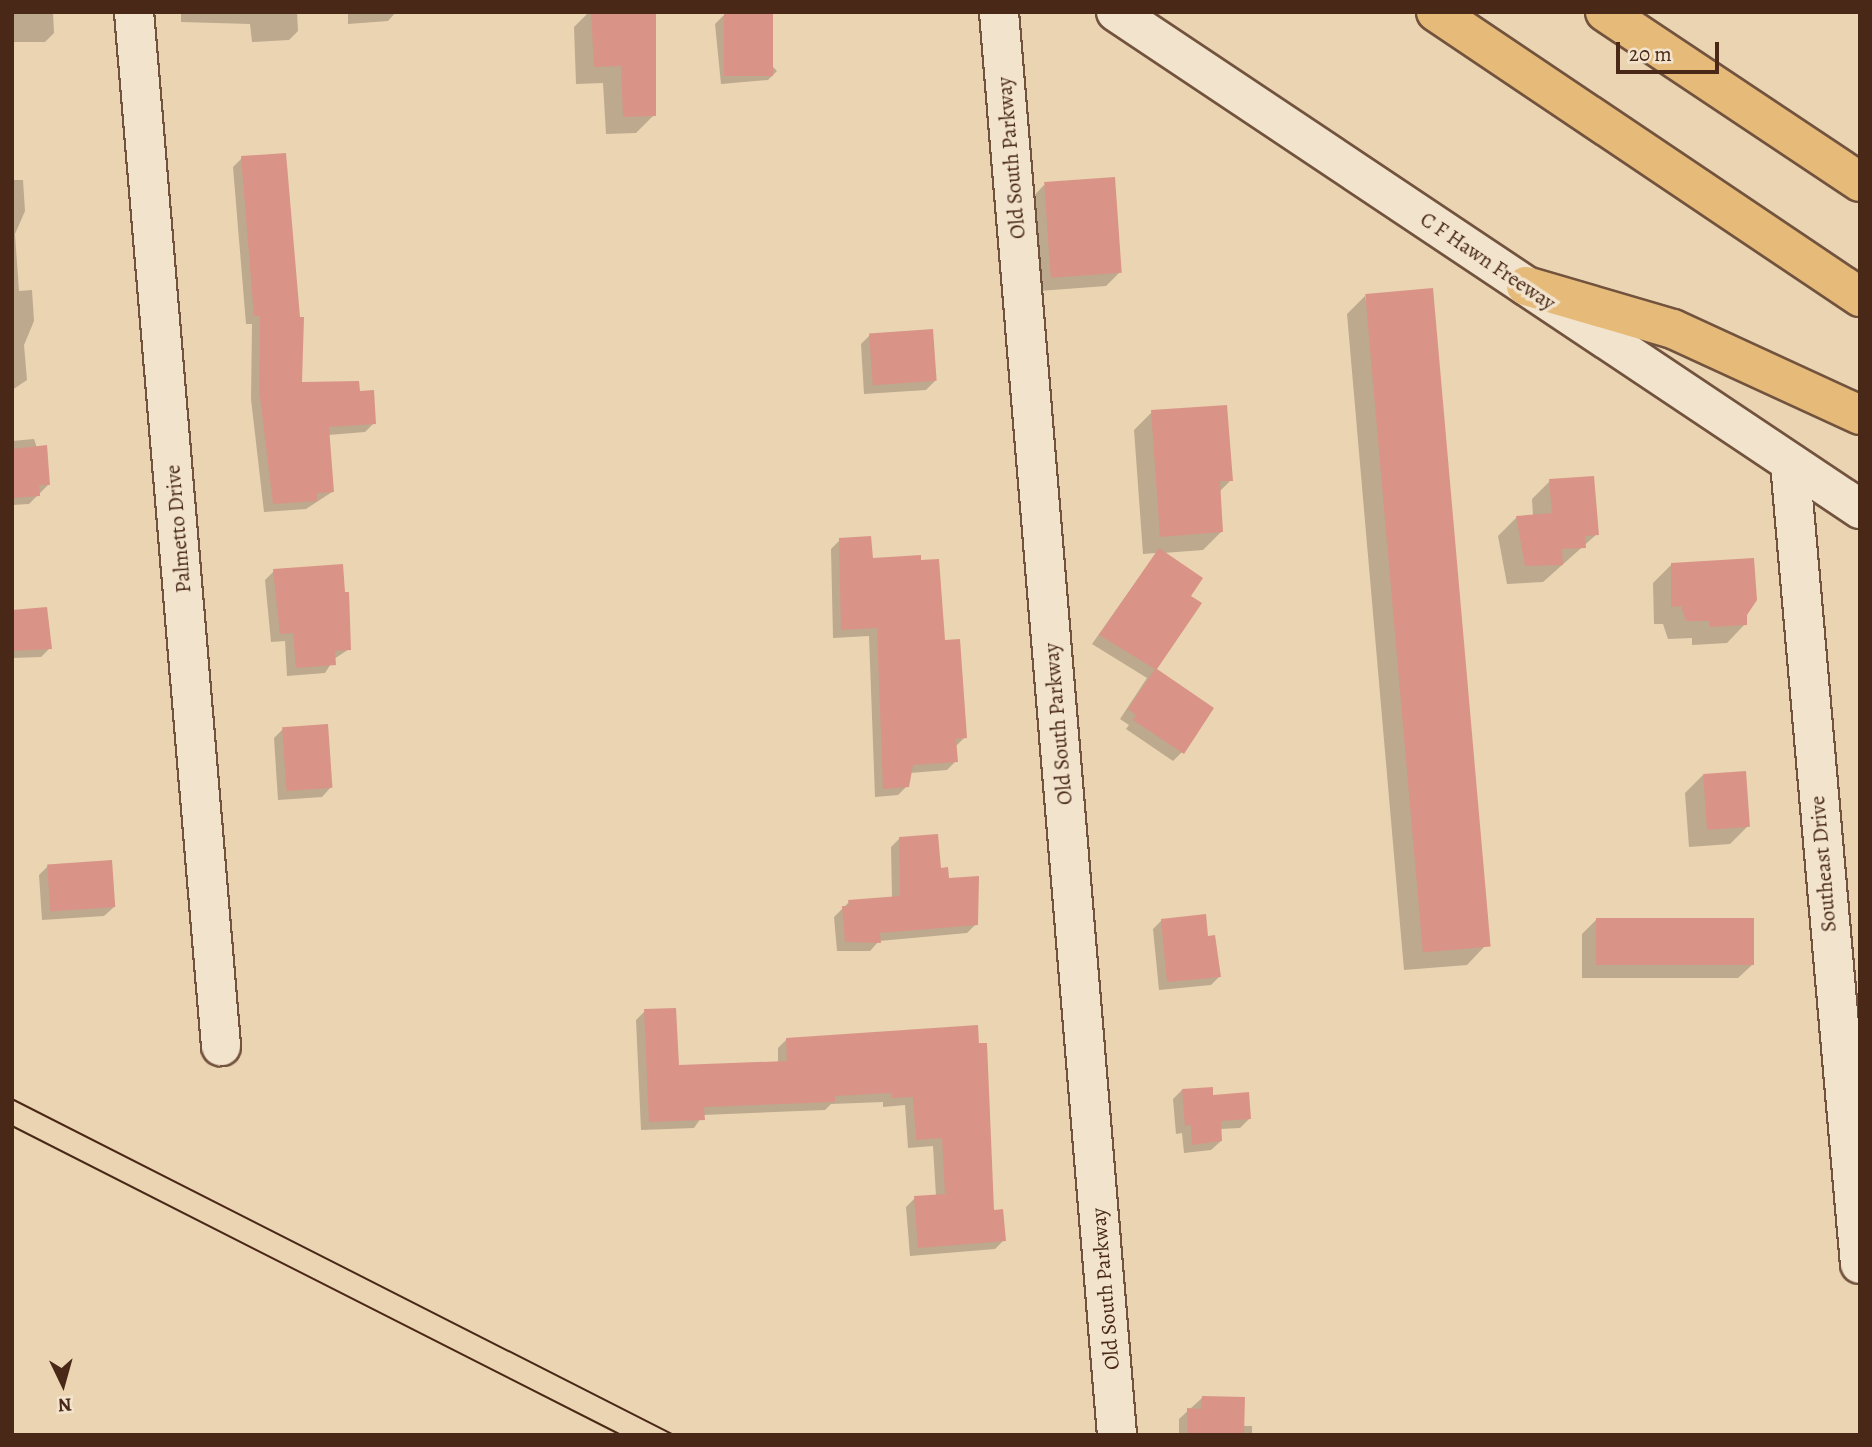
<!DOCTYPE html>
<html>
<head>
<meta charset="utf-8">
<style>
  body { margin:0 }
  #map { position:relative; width:1872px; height:1447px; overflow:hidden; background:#ebd4b2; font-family:Alegreya,serif }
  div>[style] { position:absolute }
  .shadow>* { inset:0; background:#0003 }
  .building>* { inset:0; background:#d99487; transform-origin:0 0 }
  .roads { filter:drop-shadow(2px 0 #72533e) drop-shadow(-2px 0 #72533e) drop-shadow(0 2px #72533e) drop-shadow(0 -2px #72533e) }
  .minor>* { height:38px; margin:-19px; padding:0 19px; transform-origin:19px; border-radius:19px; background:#f2e3cd }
  .secondary>* { height:38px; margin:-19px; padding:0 19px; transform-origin:19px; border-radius:19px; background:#f2e3cd }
  .motorway>* { height:38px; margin:-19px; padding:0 19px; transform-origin:19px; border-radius:19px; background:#e6ba79 }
  .tram>* { height:2px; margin:-1px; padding:0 1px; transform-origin:1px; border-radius:1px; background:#492817 }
  span { translate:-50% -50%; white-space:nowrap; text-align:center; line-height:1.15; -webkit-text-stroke:7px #f2e3cd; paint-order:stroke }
  .street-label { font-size:21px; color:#492817 }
  .frame { position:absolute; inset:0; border:14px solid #492817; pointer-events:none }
  .north { position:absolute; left:28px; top:1349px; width:70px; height:70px; -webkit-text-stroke:5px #f2e3cd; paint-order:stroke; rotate:175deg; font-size:19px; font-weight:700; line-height:28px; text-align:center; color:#492817 }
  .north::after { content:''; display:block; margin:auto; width:24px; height:32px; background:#492817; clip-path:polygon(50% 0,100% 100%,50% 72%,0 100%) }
  .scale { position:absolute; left:1616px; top:42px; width:103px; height:32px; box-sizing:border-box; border:4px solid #492817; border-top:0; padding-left:9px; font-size:21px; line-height:24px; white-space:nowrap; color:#492817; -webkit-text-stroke:5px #f2e3cd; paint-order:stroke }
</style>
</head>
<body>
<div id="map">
  <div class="shadow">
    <i style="clip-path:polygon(12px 12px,53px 12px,54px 33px,45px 42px,12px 42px)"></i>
    <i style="clip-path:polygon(181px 12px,297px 12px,298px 31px,289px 40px,252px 42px,250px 24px,181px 22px)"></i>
    <i style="clip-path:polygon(348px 12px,396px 12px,388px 21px,348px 24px)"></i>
    <i style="clip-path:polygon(589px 12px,621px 12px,654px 115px,636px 133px,606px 134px,603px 83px,576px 84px,574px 27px)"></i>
    <i style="clip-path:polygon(724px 15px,777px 71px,768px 80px,721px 84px,715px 24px)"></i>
    <i style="clip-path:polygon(242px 158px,300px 383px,374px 423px,365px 432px,328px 435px,332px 492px,306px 509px,264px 512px,251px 399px,252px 324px,246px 324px,233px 167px)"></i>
    <i style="clip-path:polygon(12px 180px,23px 180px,25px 211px,15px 234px,19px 291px,32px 290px,34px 321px,24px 345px,27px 380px,12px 390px)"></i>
    <i style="clip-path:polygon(1044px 185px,1120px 272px,1106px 286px,1039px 291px,1031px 199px)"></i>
    <i style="clip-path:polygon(1365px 296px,1485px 946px,1467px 965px,1404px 970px,1347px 314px)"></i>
    <i style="clip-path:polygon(870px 335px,935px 381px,926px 390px,864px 394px,861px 344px)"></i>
    <i style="clip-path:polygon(1152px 412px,1231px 480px,1219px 492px,1221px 532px,1203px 550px,1163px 553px,1189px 596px,1200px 604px,1155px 670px,1182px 752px,1173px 761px,1126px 729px,1129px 725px,1120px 719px,1147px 678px,1092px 644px,1156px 553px,1143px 554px,1134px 430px)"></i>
    <i style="clip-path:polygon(34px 439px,49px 484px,29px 504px,12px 505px,12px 441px)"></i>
    <i style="clip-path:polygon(1550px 481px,1597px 534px,1543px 582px,1507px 584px,1498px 536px,1516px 518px,1533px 516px,1532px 499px)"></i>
    <i style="clip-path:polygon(840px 540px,871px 560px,943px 641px,965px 737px,955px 747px,956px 761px,947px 770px,910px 773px,907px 786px,898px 795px,875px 797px,869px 636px,833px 638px,831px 549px)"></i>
    <i style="clip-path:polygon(1671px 565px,1745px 614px,1745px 624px,1727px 643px,1692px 645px,1692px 638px,1668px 639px,1663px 624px,1654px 624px,1653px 583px)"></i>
    <i style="clip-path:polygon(274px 571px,349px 649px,334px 659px,325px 673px,287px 676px,285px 641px,271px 642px,265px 580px)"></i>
    <i style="clip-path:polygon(12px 611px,50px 648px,41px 657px,12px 658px)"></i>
    <i style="clip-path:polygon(283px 729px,331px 787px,322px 797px,278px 800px,274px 738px)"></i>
    <i style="clip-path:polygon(1703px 775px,1748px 826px,1730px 844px,1689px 847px,1685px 793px)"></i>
    <i style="clip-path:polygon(900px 838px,940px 870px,976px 924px,967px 933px,879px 941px,870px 951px,837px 951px,834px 917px,849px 902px,892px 898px,891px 847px)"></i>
    <i style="clip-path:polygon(48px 866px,114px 907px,104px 916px,42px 920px,39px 875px)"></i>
    <i style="clip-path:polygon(1162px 920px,1207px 937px,1220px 976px,1211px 985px,1159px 990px,1153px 929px)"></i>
    <i style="clip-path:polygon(1596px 920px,1752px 965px,1738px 978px,1582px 978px,1582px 934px)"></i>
    <i style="clip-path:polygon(645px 1011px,677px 1067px,778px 1063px,778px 1048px,787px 1039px,976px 1027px,992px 1212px,1004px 1240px,995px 1249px,910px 1256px,906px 1207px,915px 1198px,936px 1196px,933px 1146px,908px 1148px,905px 1105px,883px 1107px,883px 1102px,831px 1104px,825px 1110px,703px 1115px,694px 1128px,641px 1130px,636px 1020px)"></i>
    <i style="clip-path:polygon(1182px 1090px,1211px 1097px,1249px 1119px,1240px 1128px,1220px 1129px,1221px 1141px,1211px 1150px,1184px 1153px,1182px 1133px,1176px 1134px,1173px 1099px)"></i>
    <i style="clip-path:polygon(1202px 1398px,1242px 1426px,1252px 1426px,1252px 1435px,1179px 1435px,1179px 1419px)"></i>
    <i style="clip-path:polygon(100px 1433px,100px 1435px,71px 1435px,71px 1434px)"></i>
  </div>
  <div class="building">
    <i style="clip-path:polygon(591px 12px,656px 13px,656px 116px,623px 117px,621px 66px,594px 67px)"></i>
    <i style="left:724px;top:12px;width:49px;height:64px"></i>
    <i style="clip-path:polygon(286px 153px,300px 317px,304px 317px,302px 382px,359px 381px,360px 391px,374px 390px,376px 424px,329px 427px,334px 492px,317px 493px,317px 501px,273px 504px,259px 389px,260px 316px,254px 316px,241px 156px)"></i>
    <i style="left:1115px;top:177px;width:96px;height:71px;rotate:86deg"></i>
    <i style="left:1433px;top:288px;width:661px;height:68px;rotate:85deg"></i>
    <i style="left:933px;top:329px;width:52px;height:64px;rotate:86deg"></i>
    <i style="clip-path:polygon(1227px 405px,1233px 481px,1220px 481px,1223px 532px,1160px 537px,1151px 410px)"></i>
    <i style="clip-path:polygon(47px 445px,50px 485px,39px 485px,40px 496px,12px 498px,12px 449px)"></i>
    <i style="clip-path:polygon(1594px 476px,1599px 535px,1585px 536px,1586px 548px,1562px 549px,1563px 565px,1525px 566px,1516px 516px,1552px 513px,1549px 479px)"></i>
    <i style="clip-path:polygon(871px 536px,873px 558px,921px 555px,921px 560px,939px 559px,945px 640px,960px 639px,967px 738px,956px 739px,958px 762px,913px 765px,909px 787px,883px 789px,877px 628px,841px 630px,839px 538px)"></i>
    <i style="clip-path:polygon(1159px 548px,1203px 578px,1191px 596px,1202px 603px,1157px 669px,1214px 708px,1184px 754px,1133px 720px,1136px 715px,1128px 709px,1155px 669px,1099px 635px)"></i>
    <i style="clip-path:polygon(1754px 558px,1757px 600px,1747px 615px,1747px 625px,1710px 627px,1709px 621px,1686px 621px,1681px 606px,1671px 607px,1671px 563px)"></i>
    <i style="clip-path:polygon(343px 564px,345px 592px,349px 592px,351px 650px,335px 651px,336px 665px,296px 668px,293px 633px,280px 634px,273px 569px)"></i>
    <i style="clip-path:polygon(47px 607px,52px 649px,12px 651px,12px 610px)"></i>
    <i style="left:328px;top:724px;width:64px;height:46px;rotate:86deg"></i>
    <i style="left:1746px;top:771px;width:56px;height:43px;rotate:86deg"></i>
    <i style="clip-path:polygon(938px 834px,941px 868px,948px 867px,949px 878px,979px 876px,978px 925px,880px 933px,881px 943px,845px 942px,842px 906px,849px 906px,848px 900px,900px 896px,899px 837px)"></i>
    <i style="left:112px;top:860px;width:47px;height:65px;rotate:86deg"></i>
    <i style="clip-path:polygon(1206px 914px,1208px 936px,1215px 935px,1221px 977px,1167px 982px,1161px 919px)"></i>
    <i style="left:1596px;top:918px;width:158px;height:47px"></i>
    <i style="clip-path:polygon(676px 1008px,679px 1065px,787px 1061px,786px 1038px,978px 1025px,979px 1043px,987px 1043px,994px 1210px,1003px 1209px,1006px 1241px,918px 1248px,914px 1196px,945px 1194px,942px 1138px,916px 1140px,913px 1097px,892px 1098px,892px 1093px,835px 1096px,835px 1102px,704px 1107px,705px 1120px,649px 1122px,644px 1009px)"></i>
    <i style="clip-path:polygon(1213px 1087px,1213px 1095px,1249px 1092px,1251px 1119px,1221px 1121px,1222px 1141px,1192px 1145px,1191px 1125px,1185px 1126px,1182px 1089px)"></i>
    <i style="clip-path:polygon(1202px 1396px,1245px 1397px,1244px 1435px,1187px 1435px,1187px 1408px,1201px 1409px)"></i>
  </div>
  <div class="roads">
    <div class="minor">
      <i style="left:134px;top:12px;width:1038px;rotate:85.19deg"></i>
      <i style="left:999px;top:12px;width:1428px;rotate:85.26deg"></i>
      <i style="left:1790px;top:463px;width:804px;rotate:85.01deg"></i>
    </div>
    <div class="secondary">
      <i style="left:1116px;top:12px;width:895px;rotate:33.74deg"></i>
    </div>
    <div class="motorway">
      <i style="left:1436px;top:12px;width:511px;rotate:33.91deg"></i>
      <i style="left:1605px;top:12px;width:306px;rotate:33.7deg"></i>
      <i style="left:1526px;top:286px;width:153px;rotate:16.3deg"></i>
      <i style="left:1673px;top:329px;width:206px;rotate:24.7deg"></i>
    </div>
  </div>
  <div class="tram">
    <i style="left:12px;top:1099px;width:742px;rotate:26.91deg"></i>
    <i style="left:12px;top:1126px;width:683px;rotate:26.9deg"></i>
  </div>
  <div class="street-label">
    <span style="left:1011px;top:158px;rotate:-95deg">Old South Parkway</span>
    <span style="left:1488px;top:261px;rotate:34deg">C F Hawn Freeway</span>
    <span style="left:178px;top:529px;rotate:-95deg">Palmetto Drive</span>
    <span style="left:1058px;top:724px;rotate:-95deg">Old South Parkway</span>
    <span style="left:1823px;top:864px;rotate:-95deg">Southeast Drive</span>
    <span style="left:1105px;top:1289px;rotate:-95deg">Old South Parkway</span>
  </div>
  <div class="frame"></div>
  <div class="north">N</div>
  <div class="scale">20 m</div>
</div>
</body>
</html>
